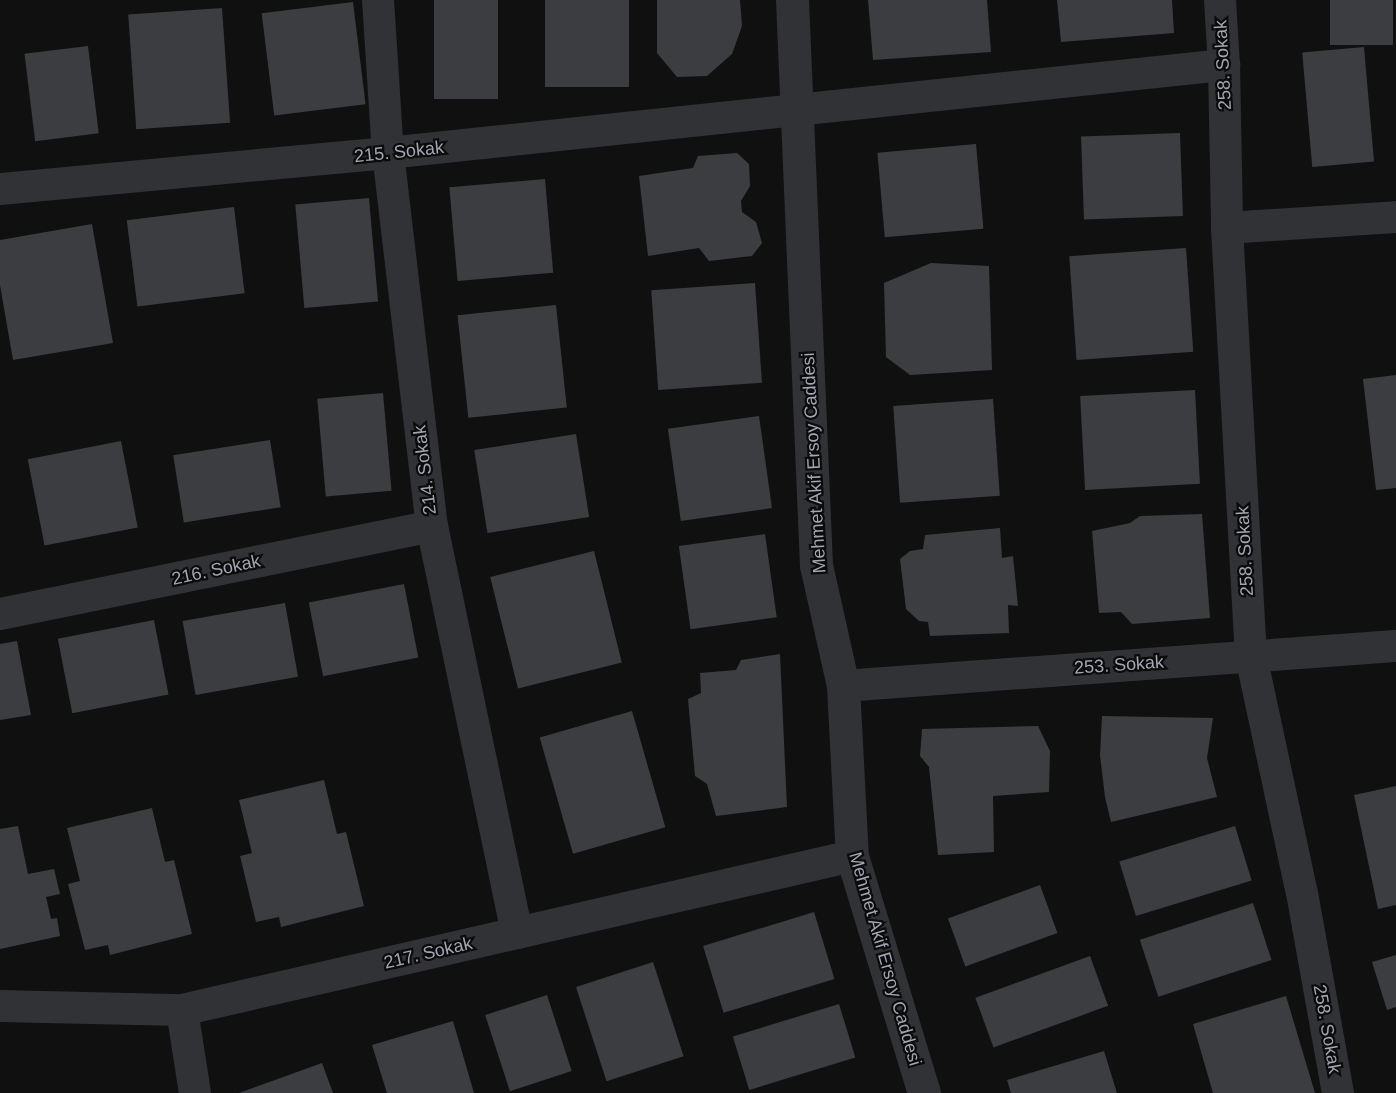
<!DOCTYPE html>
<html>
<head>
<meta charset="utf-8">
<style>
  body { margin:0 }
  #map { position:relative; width:1396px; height:1093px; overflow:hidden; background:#101011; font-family:Helvetica,sans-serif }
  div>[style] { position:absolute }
  .building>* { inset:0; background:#3c3d41; transform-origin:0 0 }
  .minor>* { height:32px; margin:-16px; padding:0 16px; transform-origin:16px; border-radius:16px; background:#313236 }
  .tertiary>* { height:33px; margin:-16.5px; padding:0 16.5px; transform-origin:16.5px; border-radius:16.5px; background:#313236 }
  span { translate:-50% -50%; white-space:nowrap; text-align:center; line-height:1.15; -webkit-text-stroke:4.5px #0b0b0c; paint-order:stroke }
  .street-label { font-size:18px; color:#a1a6b2 }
</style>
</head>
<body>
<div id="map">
  <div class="building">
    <i style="left:434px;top:0;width:64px;height:99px"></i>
    <i style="left:545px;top:0;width:84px;height:87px"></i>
    <i style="clip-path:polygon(657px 0,740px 0,742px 26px,732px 54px,707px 76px,677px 77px,657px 53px)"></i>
    <i style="clip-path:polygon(868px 0,987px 0,991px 52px,873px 60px)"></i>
    <i style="clip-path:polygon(1057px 0,1172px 0,1174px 33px,1061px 42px)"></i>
    <i style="left:1330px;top:0;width:63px;height:45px"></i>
    <i style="left:353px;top:2px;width:103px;height:92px;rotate:83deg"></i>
    <i style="left:222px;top:8px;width:115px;height:94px;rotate:86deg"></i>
    <i style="left:88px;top:46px;width:88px;height:64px;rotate:83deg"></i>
    <i style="left:1364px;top:47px;width:115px;height:62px;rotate:85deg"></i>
    <i style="left:1180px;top:133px;width:83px;height:99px;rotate:88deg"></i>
    <i style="left:976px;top:144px;width:85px;height:99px;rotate:85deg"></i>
    <i style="clip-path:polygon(737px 153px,749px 164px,750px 186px,741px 201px,742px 212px,756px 222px,762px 243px,752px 256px,709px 261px,699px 248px,648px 256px,639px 176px,693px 168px,698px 156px)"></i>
    <i style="left:545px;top:179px;width:94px;height:96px;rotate:85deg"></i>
    <i style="left:369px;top:198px;width:104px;height:74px;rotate:85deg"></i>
    <i style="left:234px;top:207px;width:87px;height:108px;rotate:83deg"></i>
    <i style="clip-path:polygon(92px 224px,113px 343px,13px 360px,0 285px,0 240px)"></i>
    <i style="left:1186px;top:248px;width:104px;height:117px;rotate:86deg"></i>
    <i style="clip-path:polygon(931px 263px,989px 266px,992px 370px,910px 375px,886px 357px,884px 283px)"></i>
    <i style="left:755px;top:283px;width:100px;height:104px;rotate:86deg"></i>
    <i style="left:556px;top:305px;width:103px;height:99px;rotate:84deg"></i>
    <i style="clip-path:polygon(1396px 375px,1396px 488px,1376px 490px,1363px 379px)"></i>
    <i style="left:1195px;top:390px;width:94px;height:115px;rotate:87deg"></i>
    <i style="left:383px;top:393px;width:98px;height:66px;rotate:85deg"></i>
    <i style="left:993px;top:399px;width:97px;height:100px;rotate:86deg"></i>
    <i style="left:759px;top:416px;width:93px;height:92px;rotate:82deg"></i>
    <i style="left:576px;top:434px;width:84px;height:103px;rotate:81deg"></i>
    <i style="left:270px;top:440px;width:68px;height:98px;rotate:81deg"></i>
    <i style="left:121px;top:441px;width:88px;height:95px;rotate:79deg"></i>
    <i style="clip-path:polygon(1202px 514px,1210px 618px,1132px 624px,1121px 612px,1099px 613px,1092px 531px,1130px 523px,1140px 516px)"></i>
    <i style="clip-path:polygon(1000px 528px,1002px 558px,1013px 556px,1018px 606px,1008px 605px,1009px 633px,930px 636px,928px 622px,919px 621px,906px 609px,900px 559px,910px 551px,923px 549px,925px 535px)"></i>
    <i style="left:765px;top:534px;width:84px;height:87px;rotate:82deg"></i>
    <i style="left:594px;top:551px;width:115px;height:107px;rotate:76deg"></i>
    <i style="left:404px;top:584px;width:75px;height:97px;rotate:79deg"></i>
    <i style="left:285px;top:603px;width:75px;height:104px;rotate:80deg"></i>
    <i style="left:154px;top:620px;width:76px;height:98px;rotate:79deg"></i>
    <i style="clip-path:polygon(17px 641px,31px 715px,0 720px,0 644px)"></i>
    <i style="clip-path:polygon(780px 654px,787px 807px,716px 816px,707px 784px,695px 776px,688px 699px,701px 693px,700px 673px,736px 670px,741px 660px)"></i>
    <i style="left:632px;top:711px;width:121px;height:96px;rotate:74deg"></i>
    <i style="clip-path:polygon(1102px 716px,1213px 718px,1207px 758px,1217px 797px,1111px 822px,1105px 797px,1100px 755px)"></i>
    <i style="clip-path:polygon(1038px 726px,1050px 751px,1049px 792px,993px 796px,994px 852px,938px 855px,929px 767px,920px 756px,922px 729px)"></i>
    <i style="clip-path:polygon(324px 780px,337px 834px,346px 832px,364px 906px,281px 927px,279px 917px,256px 922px,240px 856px,252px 853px,239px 800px)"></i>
    <i style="clip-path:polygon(1396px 786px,1396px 905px,1378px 909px,1354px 795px)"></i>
    <i style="clip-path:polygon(152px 808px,165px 862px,174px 860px,192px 934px,110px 955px,108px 945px,85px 950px,68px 884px,80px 881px,67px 828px)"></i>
    <i style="clip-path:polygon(18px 826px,28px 874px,54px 869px,60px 894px,46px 897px,51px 919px,57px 918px,60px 936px,0 949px,0 829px)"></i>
    <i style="left:1235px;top:826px;width:57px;height:121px;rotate:73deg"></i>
    <i style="left:1040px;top:885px;width:51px;height:98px;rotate:70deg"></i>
    <i style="left:1253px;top:903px;width:60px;height:119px;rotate:72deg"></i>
    <i style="left:814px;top:912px;width:70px;height:116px;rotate:73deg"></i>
    <i style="clip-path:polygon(1396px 955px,1396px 1007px,1387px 1010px,1372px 962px)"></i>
    <i style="left:1090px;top:956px;width:53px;height:122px;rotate:70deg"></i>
    <i style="left:653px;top:962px;width:99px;height:81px;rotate:72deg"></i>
    <i style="left:547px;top:995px;width:80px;height:65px;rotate:72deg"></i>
    <i style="clip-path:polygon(1286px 996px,1315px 1093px,1213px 1093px,1193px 1024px)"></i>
    <i style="left:839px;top:1004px;width:56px;height:111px;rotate:73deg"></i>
    <i style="clip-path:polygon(453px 1021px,474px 1093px,387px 1093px,372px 1045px)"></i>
    <i style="clip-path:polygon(1104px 1051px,1117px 1093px,1011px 1093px,1007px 1080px)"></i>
    <i style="clip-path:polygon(322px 1063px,333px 1093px,239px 1093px)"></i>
  </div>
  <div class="minor">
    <i style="left:378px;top:0;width:153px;rotate:86.3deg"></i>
    <i style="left:388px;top:153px;width:376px;rotate:83.3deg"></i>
    <i style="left:432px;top:526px;width:416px;rotate:78.2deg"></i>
    <i style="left:1220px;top:0;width:65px;rotate:86.5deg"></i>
    <i style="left:1224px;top:65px;width:163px;rotate:88.9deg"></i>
    <i style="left:1227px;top:228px;width:429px;rotate:86.8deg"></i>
    <i style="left:1251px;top:656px;width:242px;rotate:77.9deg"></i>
    <i style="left:1302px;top:893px;width:203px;rotate:79.8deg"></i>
    <i style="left:0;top:189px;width:390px;rotate:-5.3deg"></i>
    <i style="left:388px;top:153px;width:841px;rotate:-6.01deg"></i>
    <i style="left:1227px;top:228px;width:169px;rotate:-3.7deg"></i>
    <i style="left:0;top:614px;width:441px;rotate:-11.5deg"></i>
    <i style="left:843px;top:686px;width:554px;rotate:-4.14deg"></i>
    <i style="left:0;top:1006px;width:182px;rotate:1.3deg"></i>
    <i style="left:182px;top:1010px;width:687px;rotate:-12.94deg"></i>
    <i style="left:182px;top:1010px;width:84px;rotate:81.1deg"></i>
  </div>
  <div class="tertiary">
    <i style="left:792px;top:0;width:566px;rotate:87.57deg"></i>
    <i style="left:816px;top:565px;width:124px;rotate:77.4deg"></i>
    <i style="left:843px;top:686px;width:170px;rotate:87deg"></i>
    <i style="left:852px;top:856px;width:248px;rotate:73.1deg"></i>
  </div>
  <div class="street-label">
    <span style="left:1223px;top:65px;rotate:-93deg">258. Sokak</span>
    <span style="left:399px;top:152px;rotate:-6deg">215. Sokak</span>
    <span style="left:814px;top:463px;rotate:-93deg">Mehmet Akif Ersoy Caddesi</span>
    <span style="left:425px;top:470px;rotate:-97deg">214. Sokak</span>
    <span style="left:1245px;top:551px;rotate:-93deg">258. Sokak</span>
    <span style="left:216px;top:570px;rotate:-12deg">216. Sokak</span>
    <span style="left:1119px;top:665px;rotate:-4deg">253. Sokak</span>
    <span style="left:428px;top:953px;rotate:-13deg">217. Sokak</span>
    <span style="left:885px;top:959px;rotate:74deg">Mehmet Akif Ersoy Caddesi</span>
    <span style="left:1327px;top:1029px;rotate:80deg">258. Sokak</span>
  </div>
</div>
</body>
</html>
